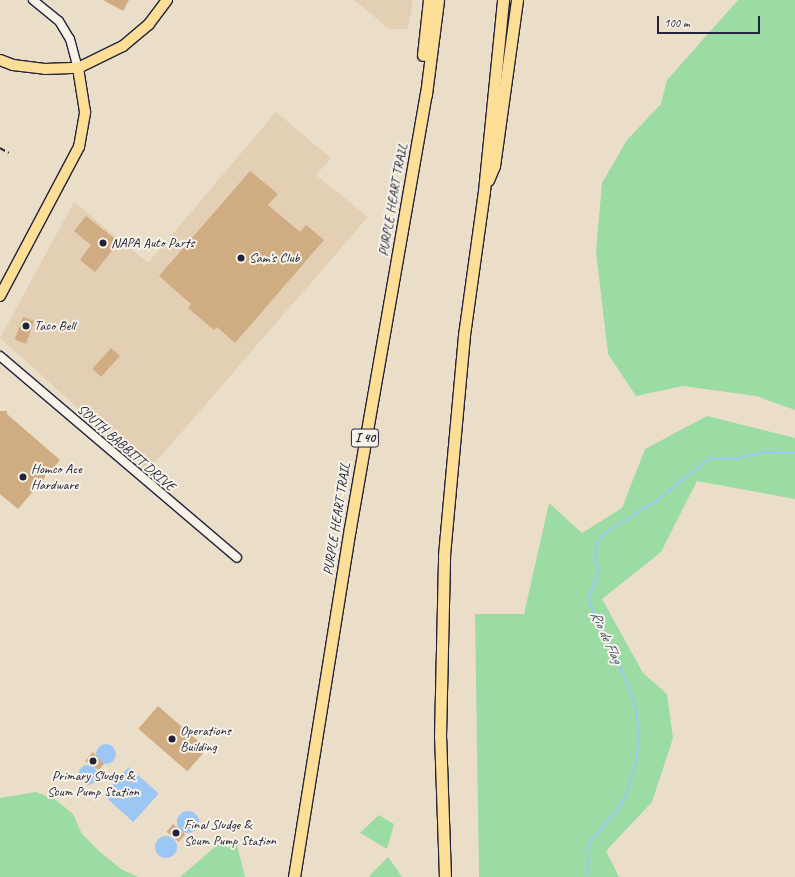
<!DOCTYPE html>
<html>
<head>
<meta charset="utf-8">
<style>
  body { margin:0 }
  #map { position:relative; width:795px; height:877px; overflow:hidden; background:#ebdec9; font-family:Caveat,sans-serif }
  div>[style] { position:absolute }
  .built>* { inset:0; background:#e3cfb4 }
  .green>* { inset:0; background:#9bdba4 }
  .water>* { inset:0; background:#9cc7f5; transform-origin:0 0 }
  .round { border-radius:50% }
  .stream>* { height:2px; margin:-1px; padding:0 1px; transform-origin:1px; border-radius:1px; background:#9cc7f5 }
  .building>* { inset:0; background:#d0ac82; transform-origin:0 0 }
  .roads { filter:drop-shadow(1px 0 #22223b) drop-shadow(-1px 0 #22223b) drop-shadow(0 1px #22223b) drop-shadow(0 -1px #22223b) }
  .minor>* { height:8px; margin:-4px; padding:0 4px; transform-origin:4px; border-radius:4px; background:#f7f3e8 }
  .major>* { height:10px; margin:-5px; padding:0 5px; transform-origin:5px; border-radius:5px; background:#fdde96 }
  .highway>* { height:11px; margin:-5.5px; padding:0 5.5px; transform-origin:5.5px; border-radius:5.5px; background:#fdde96 }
  .rail>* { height:2px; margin-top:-1px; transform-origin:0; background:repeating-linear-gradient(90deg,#22223b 0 6px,transparent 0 9px) }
  .dots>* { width:11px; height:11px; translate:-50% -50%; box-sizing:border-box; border:2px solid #f7f3e8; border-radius:50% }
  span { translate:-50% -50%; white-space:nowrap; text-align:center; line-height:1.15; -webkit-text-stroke:4px #f7f3e8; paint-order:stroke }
  .shield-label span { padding:1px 3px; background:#f7f3e8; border:1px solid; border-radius:3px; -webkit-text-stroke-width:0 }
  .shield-label { font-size:13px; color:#22223b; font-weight:700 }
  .street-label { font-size:14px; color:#22223b }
  .poi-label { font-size:14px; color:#22223b }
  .left { translate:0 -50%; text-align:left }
  .water-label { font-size:15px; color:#475473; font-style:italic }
  .scale { position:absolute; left:657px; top:16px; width:103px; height:18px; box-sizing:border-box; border:2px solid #22223b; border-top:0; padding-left:5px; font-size:12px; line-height:14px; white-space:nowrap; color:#22223b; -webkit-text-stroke:3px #f7f3e8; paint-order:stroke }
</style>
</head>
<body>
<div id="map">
  <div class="built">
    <i style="clip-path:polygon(354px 0,413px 0,408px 29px,389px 29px)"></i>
    <i style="clip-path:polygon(276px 112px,331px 158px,316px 175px,368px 217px,148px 471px,0 338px,74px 202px,148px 263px)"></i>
  </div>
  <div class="green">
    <i style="clip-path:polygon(738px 0,795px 0,795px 410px,756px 396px,683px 386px,636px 396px,608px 354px,596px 251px,602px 183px,627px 140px,661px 104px,667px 80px)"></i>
    <i style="clip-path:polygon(707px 416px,795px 438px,795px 499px,697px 481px,661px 552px,602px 599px,643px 673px,667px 694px,673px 738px,652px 802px,606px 851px,619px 877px,479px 877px,475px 614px,524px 614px,549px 503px,582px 533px,622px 508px,645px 449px)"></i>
    <i style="clip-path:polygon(36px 792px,56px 800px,73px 814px,82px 834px,100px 852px,121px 869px,138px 877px,0 877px,0 798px)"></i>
    <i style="clip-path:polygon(379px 815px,394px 824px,387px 849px,360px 833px)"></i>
    <i style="clip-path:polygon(223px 840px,237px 845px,245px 877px,180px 877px)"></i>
    <i style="clip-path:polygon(388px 857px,402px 877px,369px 877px,370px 875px)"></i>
  </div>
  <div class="water">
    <i class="round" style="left:96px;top:744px;width:20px;height:20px"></i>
    <i class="round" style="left:78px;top:765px;width:20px;height:20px"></i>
    <i style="left:129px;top:767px;width:40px;height:38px;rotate:42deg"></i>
    <i class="round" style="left:177px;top:811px;width:22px;height:22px"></i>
    <i class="round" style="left:155px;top:836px;width:22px;height:22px"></i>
  </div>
  <div class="stream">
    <i style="left:588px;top:851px;width:7px;rotate:-90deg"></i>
    <i style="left:588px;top:844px;width:48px;rotate:-49.3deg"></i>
    <i style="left:619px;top:808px;width:18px;rotate:-63deg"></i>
    <i style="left:627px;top:792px;width:37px;rotate:-74deg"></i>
    <i style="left:637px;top:756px;width:25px;rotate:-85deg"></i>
    <i style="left:639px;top:731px;width:26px;rotate:-99deg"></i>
    <i style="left:635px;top:705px;width:34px;rotate:-111deg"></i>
    <i style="left:623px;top:673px;width:81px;rotate:-115.6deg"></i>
    <i style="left:588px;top:600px;width:33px;rotate:-70deg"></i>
    <i style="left:599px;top:569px;width:10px;rotate:-114deg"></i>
    <i style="left:595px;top:560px;width:15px;rotate:-86deg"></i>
    <i style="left:596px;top:545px;width:12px;rotate:-59deg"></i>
    <i style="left:602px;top:535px;width:64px;rotate:-32.2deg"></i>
    <i style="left:656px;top:501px;width:69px;rotate:-38.5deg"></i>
    <i style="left:710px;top:458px;width:24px;rotate:2deg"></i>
    <i style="left:734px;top:459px;width:32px;rotate:-13deg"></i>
    <i style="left:765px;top:452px;width:30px;rotate:2deg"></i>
    <i style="left:587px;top:875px;width:18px;rotate:-87deg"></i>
  </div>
  <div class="building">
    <i style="clip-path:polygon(103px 0,129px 0,123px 11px)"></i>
    <i style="clip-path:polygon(250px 171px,278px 194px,268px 205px,300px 232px,306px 225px,324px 240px,235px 343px,217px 327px,214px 330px,188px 308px,191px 304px,159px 276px)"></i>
    <i style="clip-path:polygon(86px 216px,119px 242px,95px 272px,80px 260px,91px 245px,74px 231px)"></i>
    <i style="left:23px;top:317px;width:12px;height:24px;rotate:20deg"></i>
    <i style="left:111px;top:348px;width:12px;height:28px;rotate:42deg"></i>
    <i style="clip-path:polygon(0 411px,7px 411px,7px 414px,60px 460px,18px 509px,0 494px)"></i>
    <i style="left:158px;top:706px;width:65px;height:30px;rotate:41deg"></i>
    <i style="clip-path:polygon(93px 752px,104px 764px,99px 770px,85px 761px)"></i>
    <i style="left:173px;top:824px;width:16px;height:10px;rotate:40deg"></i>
  </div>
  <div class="roads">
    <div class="minor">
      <i style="left:33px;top:0;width:33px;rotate:39deg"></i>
      <i style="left:59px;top:21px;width:21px;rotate:59deg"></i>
      <i style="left:70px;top:39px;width:30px;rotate:75deg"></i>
      <i style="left:0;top:356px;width:311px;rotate:40.4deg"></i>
    </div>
    <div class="major">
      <i style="left:0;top:60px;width:14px;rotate:21deg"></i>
      <i style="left:13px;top:65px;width:32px;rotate:7deg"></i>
      <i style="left:45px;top:69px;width:33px;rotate:-2deg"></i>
      <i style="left:78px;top:68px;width:50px;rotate:-26.1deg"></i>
      <i style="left:123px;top:46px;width:34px;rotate:-40deg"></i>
      <i style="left:149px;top:24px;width:30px;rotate:-53deg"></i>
      <i style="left:0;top:296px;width:169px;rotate:-62.1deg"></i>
      <i style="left:79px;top:147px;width:36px;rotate:-80deg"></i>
      <i style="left:85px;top:112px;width:45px;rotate:-99deg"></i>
    </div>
    <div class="highway">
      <i style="left:423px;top:55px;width:55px;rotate:-83.8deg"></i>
      <i style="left:488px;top:180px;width:15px;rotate:-67deg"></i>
      <i style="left:494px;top:166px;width:168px;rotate:-82.1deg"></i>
      <i style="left:294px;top:877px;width:353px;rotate:-80.9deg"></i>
      <i style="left:350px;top:528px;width:441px;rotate:-80.1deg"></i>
      <i style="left:426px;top:94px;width:95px;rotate:-82.7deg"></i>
      <i style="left:445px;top:877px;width:140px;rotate:-92deg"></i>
      <i style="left:440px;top:737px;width:182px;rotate:-88.7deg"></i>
      <i style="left:444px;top:555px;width:221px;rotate:-84.8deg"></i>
      <i style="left:464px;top:335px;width:145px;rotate:-82.1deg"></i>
      <i style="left:484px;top:191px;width:192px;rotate:-84.3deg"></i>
    </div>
  </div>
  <div class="rail">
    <i style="left:0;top:148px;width:10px;rotate:29deg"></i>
  </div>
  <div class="dots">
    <i style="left:103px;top:243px;background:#22223b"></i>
    <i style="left:241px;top:258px;background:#22223b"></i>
    <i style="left:26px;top:326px;background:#22223b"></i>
    <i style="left:23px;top:477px;background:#22223b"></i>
    <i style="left:172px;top:739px;background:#22223b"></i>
    <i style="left:93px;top:761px;background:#22223b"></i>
    <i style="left:176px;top:833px;background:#22223b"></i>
  </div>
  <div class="shield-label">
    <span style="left:365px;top:438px">I 40</span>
  </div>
  <div class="street-label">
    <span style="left:393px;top:200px;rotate:-80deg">PURPLE HEART TRAIL</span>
    <span style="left:126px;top:448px;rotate:41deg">SOUTH BABBITT DRIVE</span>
    <span style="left:337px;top:519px;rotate:-81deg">PURPLE HEART TRAIL</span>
  </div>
  <div class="poi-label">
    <span class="left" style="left:111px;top:243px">NAPA Auto Parts</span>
    <span class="left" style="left:249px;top:258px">Sam's Club</span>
    <span class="left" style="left:34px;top:326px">Taco Bell</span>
    <span class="left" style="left:31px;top:477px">Homco Ace<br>Hardware</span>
    <span class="left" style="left:180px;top:739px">Operations<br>Building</span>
    <span style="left:93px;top:784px">Primary Sludge &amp;<br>Scum Pump Station</span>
    <span class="left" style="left:184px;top:833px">Final Sludge &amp;<br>Scum Pump Station</span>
  </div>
  <div class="water-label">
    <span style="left:606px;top:637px;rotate:65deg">Rio de Flag</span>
  </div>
  <div class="scale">100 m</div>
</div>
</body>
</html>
